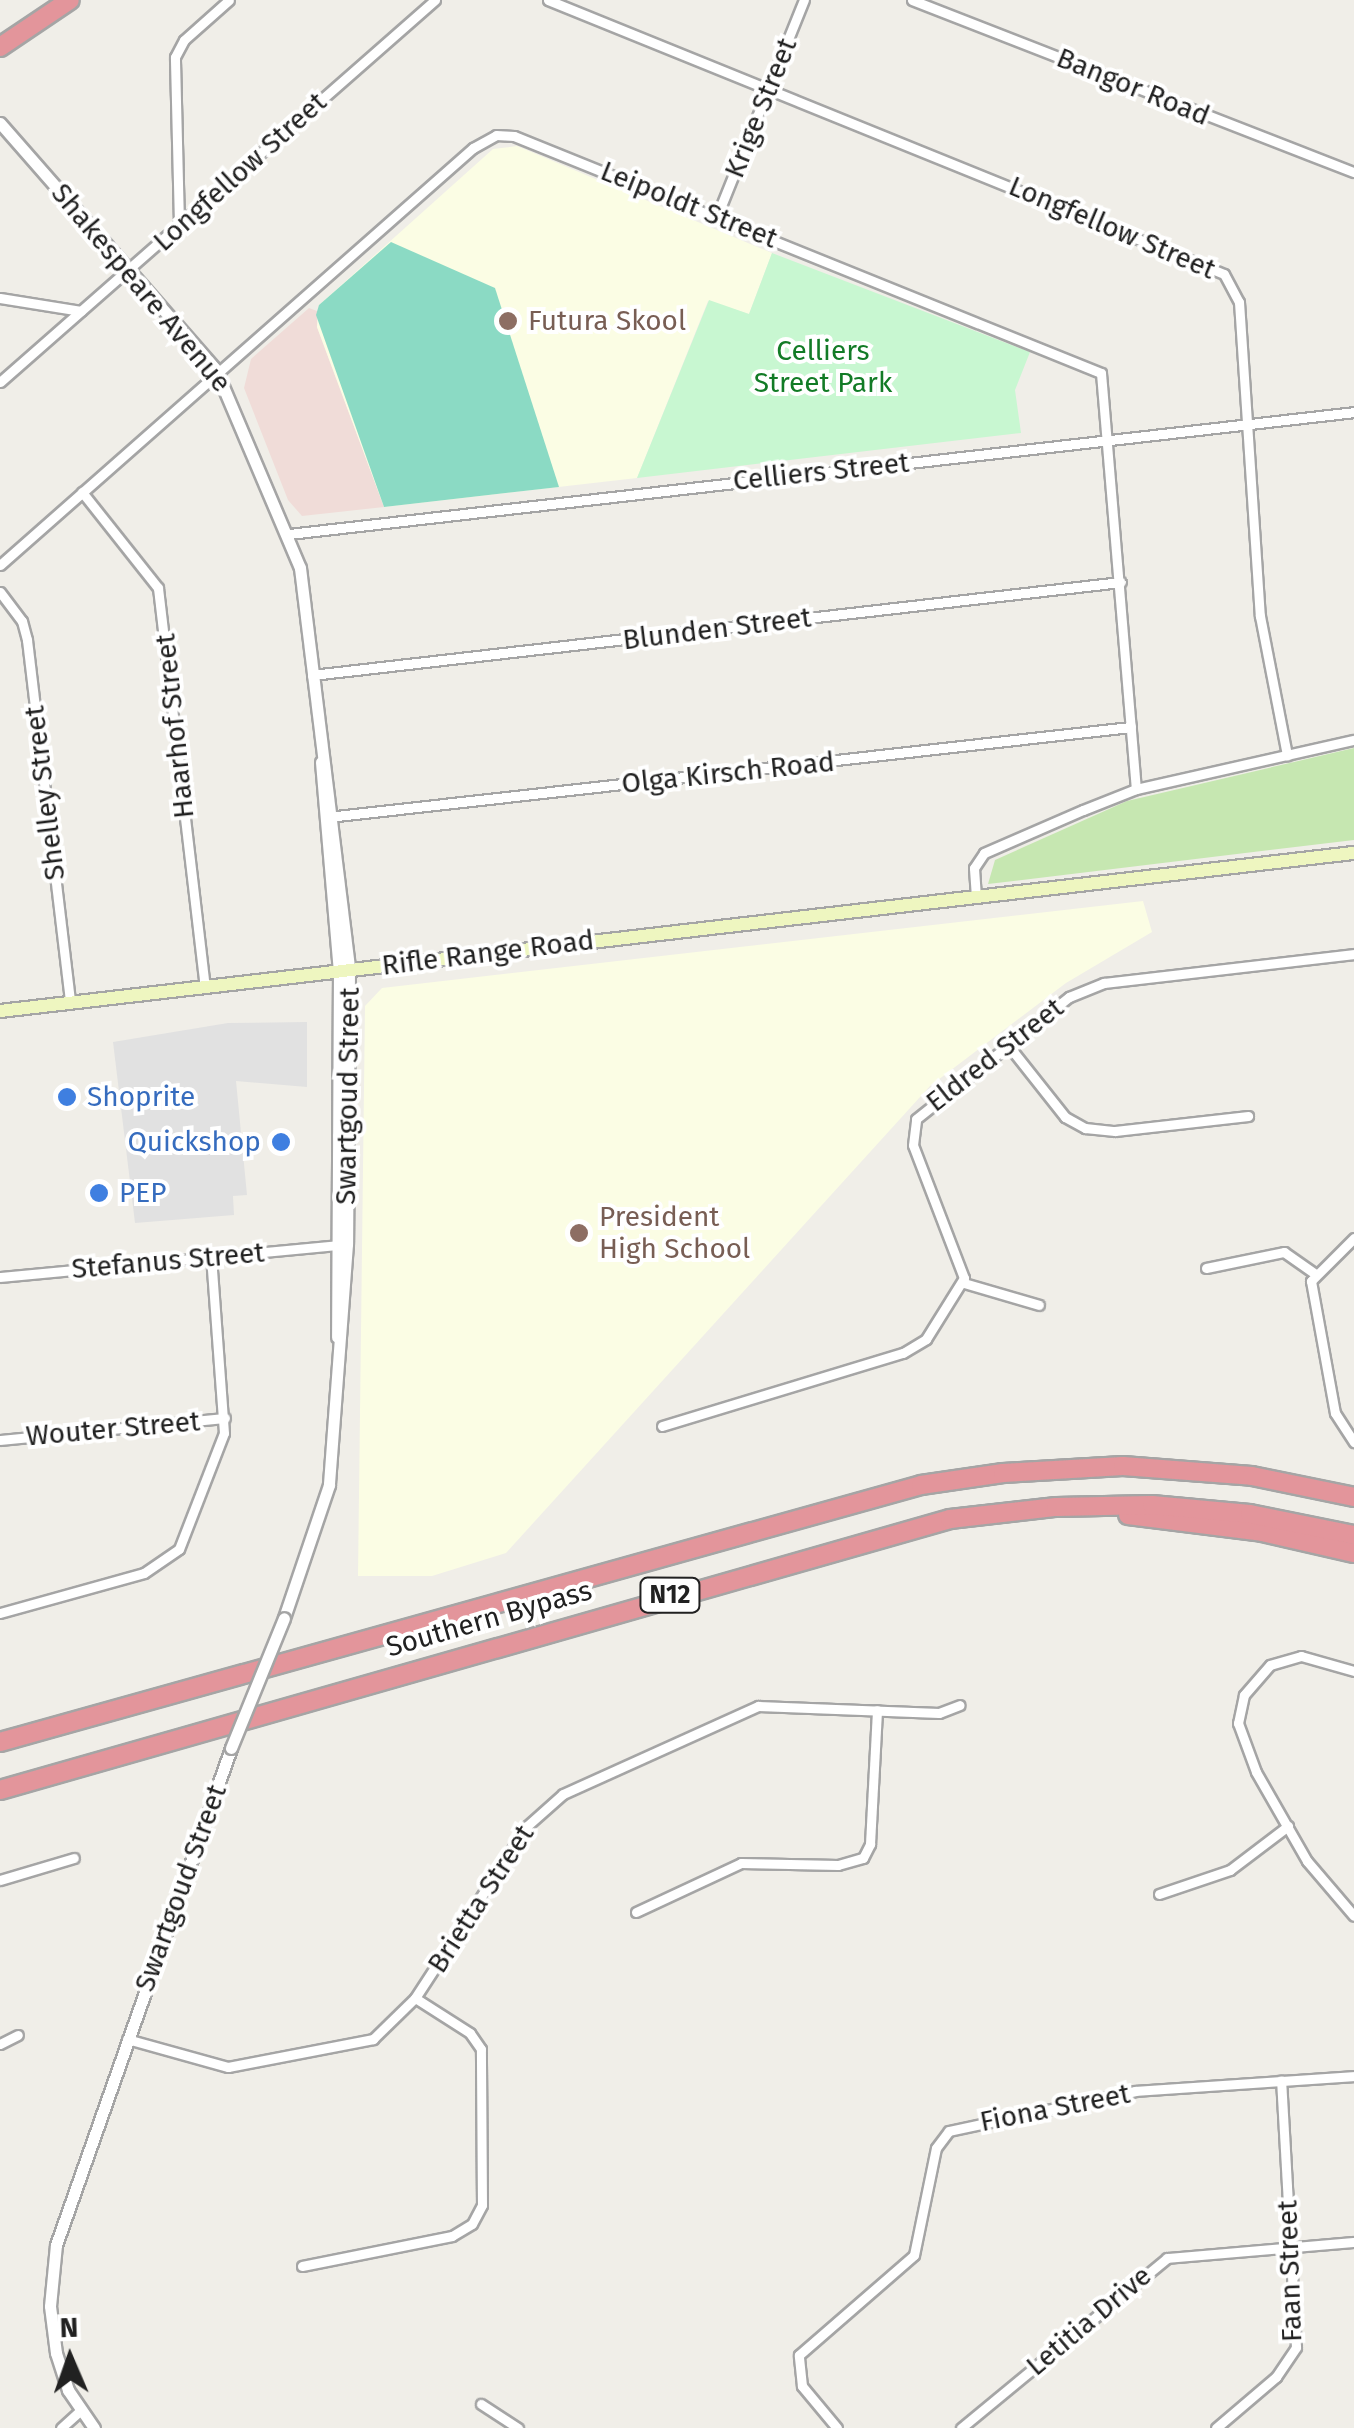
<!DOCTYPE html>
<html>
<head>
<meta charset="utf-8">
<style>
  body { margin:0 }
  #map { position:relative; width:1354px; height:2428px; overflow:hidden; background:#f0eee8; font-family:"Fira Sans",sans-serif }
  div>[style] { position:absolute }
  .commercial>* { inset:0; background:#f0dcd8 }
  .education>* { inset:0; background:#fbfde4 }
  .grass>* { inset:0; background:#c6e7b1 }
  .park>* { inset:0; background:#c8f7d1 }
  .pitch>* { inset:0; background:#8bdac4 }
  .parking>* { inset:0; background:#e1e1e1 }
  .roads { filter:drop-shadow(2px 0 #a5a5a5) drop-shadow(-2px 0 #a5a5a5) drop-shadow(0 2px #a5a5a5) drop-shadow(0 -2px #a5a5a5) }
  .minor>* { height:9px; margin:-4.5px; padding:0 4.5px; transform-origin:4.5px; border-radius:4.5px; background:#fff }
  .tertiary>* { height:11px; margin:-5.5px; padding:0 5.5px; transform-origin:5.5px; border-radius:5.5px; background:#fff }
  .secondary>* { height:12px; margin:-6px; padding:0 6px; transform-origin:6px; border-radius:6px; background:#eef6c0 }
  .motorway>* { height:18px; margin:-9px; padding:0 9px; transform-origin:9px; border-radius:9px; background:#e3959b }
  .bridges { filter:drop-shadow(2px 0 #a5a5a5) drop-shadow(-2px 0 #a5a5a5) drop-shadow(0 2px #a5a5a5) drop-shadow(0 -2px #a5a5a5) }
  .tertiary-bridge>* { height:11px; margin:-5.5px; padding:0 5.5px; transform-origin:5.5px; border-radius:5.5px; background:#fff }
  .dots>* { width:28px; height:28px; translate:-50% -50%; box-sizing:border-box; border:5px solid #fff; border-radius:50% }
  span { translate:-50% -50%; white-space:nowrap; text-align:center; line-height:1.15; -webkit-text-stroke:8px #fff; paint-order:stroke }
  .shield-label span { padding:2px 8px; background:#fff; border:2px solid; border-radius:8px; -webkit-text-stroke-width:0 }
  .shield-label { font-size:25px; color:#212121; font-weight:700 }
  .street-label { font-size:28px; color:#212121 }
  .education-label { font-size:28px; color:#785e54 }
  .left { translate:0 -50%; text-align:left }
  .park-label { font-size:28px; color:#127b26 }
  .shop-label { font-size:28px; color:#366cbe }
  .right { translate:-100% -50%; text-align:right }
  .north { position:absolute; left:20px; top:2308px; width:100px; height:100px; -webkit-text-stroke:8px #fff; paint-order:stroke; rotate:358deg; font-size:28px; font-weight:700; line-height:40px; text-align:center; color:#212121 }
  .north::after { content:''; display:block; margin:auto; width:35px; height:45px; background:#212121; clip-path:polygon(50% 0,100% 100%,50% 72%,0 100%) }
</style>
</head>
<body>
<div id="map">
  <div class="commercial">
    <i style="clip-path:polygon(309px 308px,317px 311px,317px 327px,384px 507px,302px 516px,288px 500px,244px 388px,251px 359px)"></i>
  </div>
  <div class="education">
    <i style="clip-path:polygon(517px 146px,772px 253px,749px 314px,708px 301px,637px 478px,384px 507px,317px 327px,319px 305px,493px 149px)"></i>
    <i style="clip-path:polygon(1143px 901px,1152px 932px,1066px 983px,930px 1086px,506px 1553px,432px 1576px,358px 1576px,365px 1006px,382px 988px)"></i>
  </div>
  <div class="grass">
    <i style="clip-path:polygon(1354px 748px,1354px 840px,988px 884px,995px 860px,1127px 801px)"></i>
  </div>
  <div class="park">
    <i style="clip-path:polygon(772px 253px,1030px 352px,1015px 390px,1021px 433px,637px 478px,709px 300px,749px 314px)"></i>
  </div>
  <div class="pitch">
    <i style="clip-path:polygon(391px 242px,495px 288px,559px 487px,384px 507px,316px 315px,319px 305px)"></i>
  </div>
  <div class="parking">
    <i style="clip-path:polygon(307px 1022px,307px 1087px,236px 1081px,247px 1195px,233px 1196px,234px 1215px,135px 1223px,113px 1042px,228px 1023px)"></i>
  </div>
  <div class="roads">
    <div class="minor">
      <i style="left:548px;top:0;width:729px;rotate:22.06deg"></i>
      <i style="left:1224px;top:274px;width:32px;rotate:62deg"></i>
      <i style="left:1239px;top:302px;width:315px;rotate:86.2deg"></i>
      <i style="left:1260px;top:616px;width:142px;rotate:79deg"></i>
      <i style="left:912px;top:0;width:474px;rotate:21.3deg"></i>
      <i style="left:717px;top:216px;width:233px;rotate:-68.1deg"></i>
      <i style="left:179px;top:224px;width:167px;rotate:-91.4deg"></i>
      <i style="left:175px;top:57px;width:19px;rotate:-62deg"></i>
      <i style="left:184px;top:40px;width:60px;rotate:-41.6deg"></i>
      <i style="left:0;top:298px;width:82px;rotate:9.1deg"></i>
      <i style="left:0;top:382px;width:579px;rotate:-41.29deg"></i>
      <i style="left:82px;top:492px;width:122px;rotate:51.6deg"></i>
      <i style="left:158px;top:588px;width:402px;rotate:83.3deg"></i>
      <i style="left:289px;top:534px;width:1072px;rotate:-6.53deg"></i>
      <i style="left:0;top:565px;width:631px;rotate:-41.4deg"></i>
      <i style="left:473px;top:148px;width:26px;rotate:-29deg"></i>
      <i style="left:496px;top:135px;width:18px;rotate:3deg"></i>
      <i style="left:514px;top:136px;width:633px;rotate:21.99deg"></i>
      <i style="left:1101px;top:373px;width:417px;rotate:85.2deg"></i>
      <i style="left:0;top:592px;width:36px;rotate:53deg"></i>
      <i style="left:22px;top:621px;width:20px;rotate:75deg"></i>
      <i style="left:27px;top:640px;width:366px;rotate:83.2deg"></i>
      <i style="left:312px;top:675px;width:814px;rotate:-6.56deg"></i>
      <i style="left:328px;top:817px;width:808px;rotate:-6.4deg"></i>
      <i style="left:976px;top:897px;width:29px;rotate:-94deg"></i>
      <i style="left:974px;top:868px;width:18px;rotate:-56deg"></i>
      <i style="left:984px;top:853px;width:108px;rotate:-23.5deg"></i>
      <i style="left:1083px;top:810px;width:57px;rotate:-21.6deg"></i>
      <i style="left:1136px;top:789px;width:223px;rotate:-12.7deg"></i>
      <i style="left:1008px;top:1045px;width:92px;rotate:51.6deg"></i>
      <i style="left:1065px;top:1117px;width:23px;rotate:29deg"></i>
      <i style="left:1085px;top:1128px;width:30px;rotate:6deg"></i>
      <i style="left:1115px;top:1131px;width:134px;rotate:-6.4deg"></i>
      <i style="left:1354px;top:1238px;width:61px;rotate:135deg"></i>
      <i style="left:1311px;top:1281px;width:134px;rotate:79.7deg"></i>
      <i style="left:1335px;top:1413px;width:35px;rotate:57deg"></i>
      <i style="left:1206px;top:1268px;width:80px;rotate:-11.6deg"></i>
      <i style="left:1284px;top:1252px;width:37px;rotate:35deg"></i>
      <i style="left:0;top:1277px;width:342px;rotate:-5.4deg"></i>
      <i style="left:964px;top:1283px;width:78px;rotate:16.3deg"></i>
      <i style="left:662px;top:1426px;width:252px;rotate:-16.9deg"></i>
      <i style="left:903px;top:1353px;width:27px;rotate:-31deg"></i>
      <i style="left:926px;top:1339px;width:72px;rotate:-58.1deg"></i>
      <i style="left:964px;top:1278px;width:142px;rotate:-111deg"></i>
      <i style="left:913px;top:1145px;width:26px;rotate:-83deg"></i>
      <i style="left:916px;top:1119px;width:196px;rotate:-38.6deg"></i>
      <i style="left:1069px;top:997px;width:38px;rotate:-22deg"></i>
      <i style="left:1104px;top:983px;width:252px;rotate:-6.6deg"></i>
      <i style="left:0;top:1440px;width:226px;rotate:-5.6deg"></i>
      <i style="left:0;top:1613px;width:149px;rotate:-15.5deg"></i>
      <i style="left:144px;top:1573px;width:42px;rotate:-34.4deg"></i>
      <i style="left:179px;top:1549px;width:124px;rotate:-68.8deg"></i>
      <i style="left:224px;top:1433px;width:176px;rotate:-94.2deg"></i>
      <i style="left:1354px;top:1671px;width:55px;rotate:-164.2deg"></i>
      <i style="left:1301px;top:1656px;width:32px;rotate:164deg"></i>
      <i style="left:1270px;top:1665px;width:40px;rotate:131deg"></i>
      <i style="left:1244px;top:1695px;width:29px;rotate:102deg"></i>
      <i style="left:1238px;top:1723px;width:52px;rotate:69.8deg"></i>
      <i style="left:1256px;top:1772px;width:103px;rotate:60.2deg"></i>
      <i style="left:1307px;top:1861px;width:72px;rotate:49.5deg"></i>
      <i style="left:0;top:1880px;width:77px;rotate:-16.6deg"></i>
      <i style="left:1159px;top:1894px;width:75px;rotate:-18.7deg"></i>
      <i style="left:1230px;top:1870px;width:73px;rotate:-37.2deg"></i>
      <i style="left:636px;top:1912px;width:116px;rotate:-25deg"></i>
      <i style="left:741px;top:1863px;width:97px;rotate:1.2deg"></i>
      <i style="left:838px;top:1865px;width:26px;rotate:-16deg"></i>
      <i style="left:863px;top:1858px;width:16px;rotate:-63deg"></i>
      <i style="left:870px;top:1844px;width:134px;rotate:-87deg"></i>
      <i style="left:127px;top:2039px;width:105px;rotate:15.5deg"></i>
      <i style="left:228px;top:2067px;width:148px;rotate:-10.9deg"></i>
      <i style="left:373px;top:2039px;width:59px;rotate:-44.3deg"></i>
      <i style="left:415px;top:1998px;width:205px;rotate:-56.9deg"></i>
      <i style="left:527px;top:1826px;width:48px;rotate:-41.6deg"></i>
      <i style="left:563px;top:1794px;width:214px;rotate:-24.3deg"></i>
      <i style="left:758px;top:1706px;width:181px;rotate:2.2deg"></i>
      <i style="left:939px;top:1713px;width:22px;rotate:-21deg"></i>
      <i style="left:0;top:2044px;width:20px;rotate:-27deg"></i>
      <i style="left:302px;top:2266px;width:153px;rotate:-11.3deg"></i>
      <i style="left:452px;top:2236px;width:23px;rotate:-31deg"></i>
      <i style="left:472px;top:2224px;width:21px;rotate:-62deg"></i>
      <i style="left:482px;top:2205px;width:156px;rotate:-90.4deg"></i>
      <i style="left:481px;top:2049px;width:19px;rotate:-125deg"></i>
      <i style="left:470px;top:2033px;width:65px;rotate:-147.5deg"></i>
      <i style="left:481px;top:2404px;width:44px;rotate:33deg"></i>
      <i style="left:61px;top:2428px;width:24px;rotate:-42deg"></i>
      <i style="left:837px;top:2428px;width:55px;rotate:-129.8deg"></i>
      <i style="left:802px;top:2386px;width:31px;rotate:-96deg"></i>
      <i style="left:799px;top:2355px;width:152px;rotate:-41deg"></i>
      <i style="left:914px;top:2255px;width:109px;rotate:-78.4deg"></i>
      <i style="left:936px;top:2148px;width:21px;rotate:-53deg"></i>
      <i style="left:949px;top:2131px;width:190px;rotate:-12.1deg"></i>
      <i style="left:1135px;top:2091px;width:220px;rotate:-3.9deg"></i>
      <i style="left:961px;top:2428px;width:267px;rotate:-39.5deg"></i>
      <i style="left:1167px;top:2258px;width:188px;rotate:-4.9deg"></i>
      <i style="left:1216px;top:2428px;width:79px;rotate:-40.4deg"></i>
      <i style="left:1276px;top:2377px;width:36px;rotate:-56deg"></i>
      <i style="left:1296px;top:2347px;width:267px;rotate:-93.2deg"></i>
    </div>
    <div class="tertiary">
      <i style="left:0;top:123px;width:328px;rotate:48.8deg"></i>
      <i style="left:216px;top:370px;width:215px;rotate:67deg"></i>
      <i style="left:300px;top:568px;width:404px;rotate:83deg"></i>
      <i style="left:349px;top:969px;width:275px;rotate:90.4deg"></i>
      <i style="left:347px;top:1244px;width:242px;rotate:94.3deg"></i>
      <i style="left:329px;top:1485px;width:140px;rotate:108.7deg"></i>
      <i style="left:321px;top:762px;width:209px;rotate:85.1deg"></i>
      <i style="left:339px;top:970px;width:367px;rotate:90.3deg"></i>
      <i style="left:94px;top:2428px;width:46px;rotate:-124.4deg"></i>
      <i style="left:68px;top:2390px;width:39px;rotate:-108deg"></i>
      <i style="left:56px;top:2353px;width:47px;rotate:-97.3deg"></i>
      <i style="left:50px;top:2306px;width:61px;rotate:-84.4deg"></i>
      <i style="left:56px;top:2245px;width:527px;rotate:-70.6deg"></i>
    </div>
    <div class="secondary">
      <i style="left:0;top:1011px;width:1363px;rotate:-6.66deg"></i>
    </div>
    <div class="motorway">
      <i style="left:0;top:47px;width:84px;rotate:-33.9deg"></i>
      <i style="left:1128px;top:1515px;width:135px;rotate:7.2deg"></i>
      <i style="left:1262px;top:1532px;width:94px;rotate:12.9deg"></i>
      <i style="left:0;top:1742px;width:956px;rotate:-15.59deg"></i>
      <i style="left:921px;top:1485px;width:83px;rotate:-8.3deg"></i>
      <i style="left:1003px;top:1473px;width:120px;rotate:-3.3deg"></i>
      <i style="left:1123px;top:1466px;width:129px;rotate:4.4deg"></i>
      <i style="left:1252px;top:1476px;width:104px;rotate:11.6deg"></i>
      <i style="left:0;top:1790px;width:988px;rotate:-15.92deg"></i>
      <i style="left:950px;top:1519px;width:107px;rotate:-6.5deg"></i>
      <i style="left:1056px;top:1507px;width:96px;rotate:-1.2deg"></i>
      <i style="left:1152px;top:1505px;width:98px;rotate:5.2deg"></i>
      <i style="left:1250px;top:1514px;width:106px;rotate:11.4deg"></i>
    </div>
  </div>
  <div class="bridges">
    <div class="tertiary-bridge">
      <i style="left:231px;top:1748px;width:140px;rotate:-67.8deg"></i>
    </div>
  </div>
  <div class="dots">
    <i style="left:508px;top:321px;background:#8d6e63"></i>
    <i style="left:67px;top:1097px;background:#3f7fe0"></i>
    <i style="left:281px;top:1142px;background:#3f7fe0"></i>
    <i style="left:99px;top:1193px;background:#3f7fe0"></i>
    <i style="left:579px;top:1233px;background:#8d6e63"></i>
  </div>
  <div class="shield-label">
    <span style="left:670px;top:1595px">N12</span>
  </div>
  <div class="street-label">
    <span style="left:1133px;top:87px;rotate:22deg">Bangor Road</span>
    <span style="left:761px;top:108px;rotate:-68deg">Krige Street</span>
    <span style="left:240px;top:172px;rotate:-42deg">Longfellow Street</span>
    <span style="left:689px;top:205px;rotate:22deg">Leipoldt Street</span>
    <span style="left:1112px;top:228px;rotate:23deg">Longfellow Street</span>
    <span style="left:141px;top:288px;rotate:50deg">Shakespeare Avenue</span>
    <span style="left:821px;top:472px;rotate:-6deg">Celliers Street</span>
    <span style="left:717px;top:629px;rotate:-7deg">Blunden Street</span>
    <span style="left:175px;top:726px;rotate:-96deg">Haarhof Street</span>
    <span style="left:728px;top:773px;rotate:-6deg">Olga Kirsch Road</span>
    <span style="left:45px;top:793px;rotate:-97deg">Shelley Street</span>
    <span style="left:488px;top:953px;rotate:-7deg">Rifle Range Road</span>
    <span style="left:995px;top:1055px;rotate:-38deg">Eldred Street</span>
    <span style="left:348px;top:1096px;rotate:-89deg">Swartgoud Street</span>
    <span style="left:168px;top:1261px;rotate:-5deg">Stefanus Street</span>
    <span style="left:113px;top:1429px;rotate:-5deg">Wouter Street</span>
    <span style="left:489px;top:1619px;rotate:-16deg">Southern Bypass</span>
    <span style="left:181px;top:1888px;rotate:-70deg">Swartgoud Street</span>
    <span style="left:481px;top:1899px;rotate:-57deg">Brietta Street</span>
    <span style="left:1055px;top:2108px;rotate:-11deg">Fiona Street</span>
    <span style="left:1290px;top:2271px;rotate:-92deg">Faan Street</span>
    <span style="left:1089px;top:2321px;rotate:-40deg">Letitia Drive</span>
  </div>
  <div class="education-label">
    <span class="left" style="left:528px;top:321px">Futura Skool</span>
    <span class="left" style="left:599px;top:1233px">President<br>High School</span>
  </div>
  <div class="park-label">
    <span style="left:823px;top:367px">Celliers<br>Street Park</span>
  </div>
  <div class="shop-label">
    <span class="left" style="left:87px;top:1097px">Shoprite</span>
    <span class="right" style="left:261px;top:1142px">Quickshop</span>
    <span class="left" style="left:119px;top:1193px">PEP</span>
  </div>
  <div class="north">N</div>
</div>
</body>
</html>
